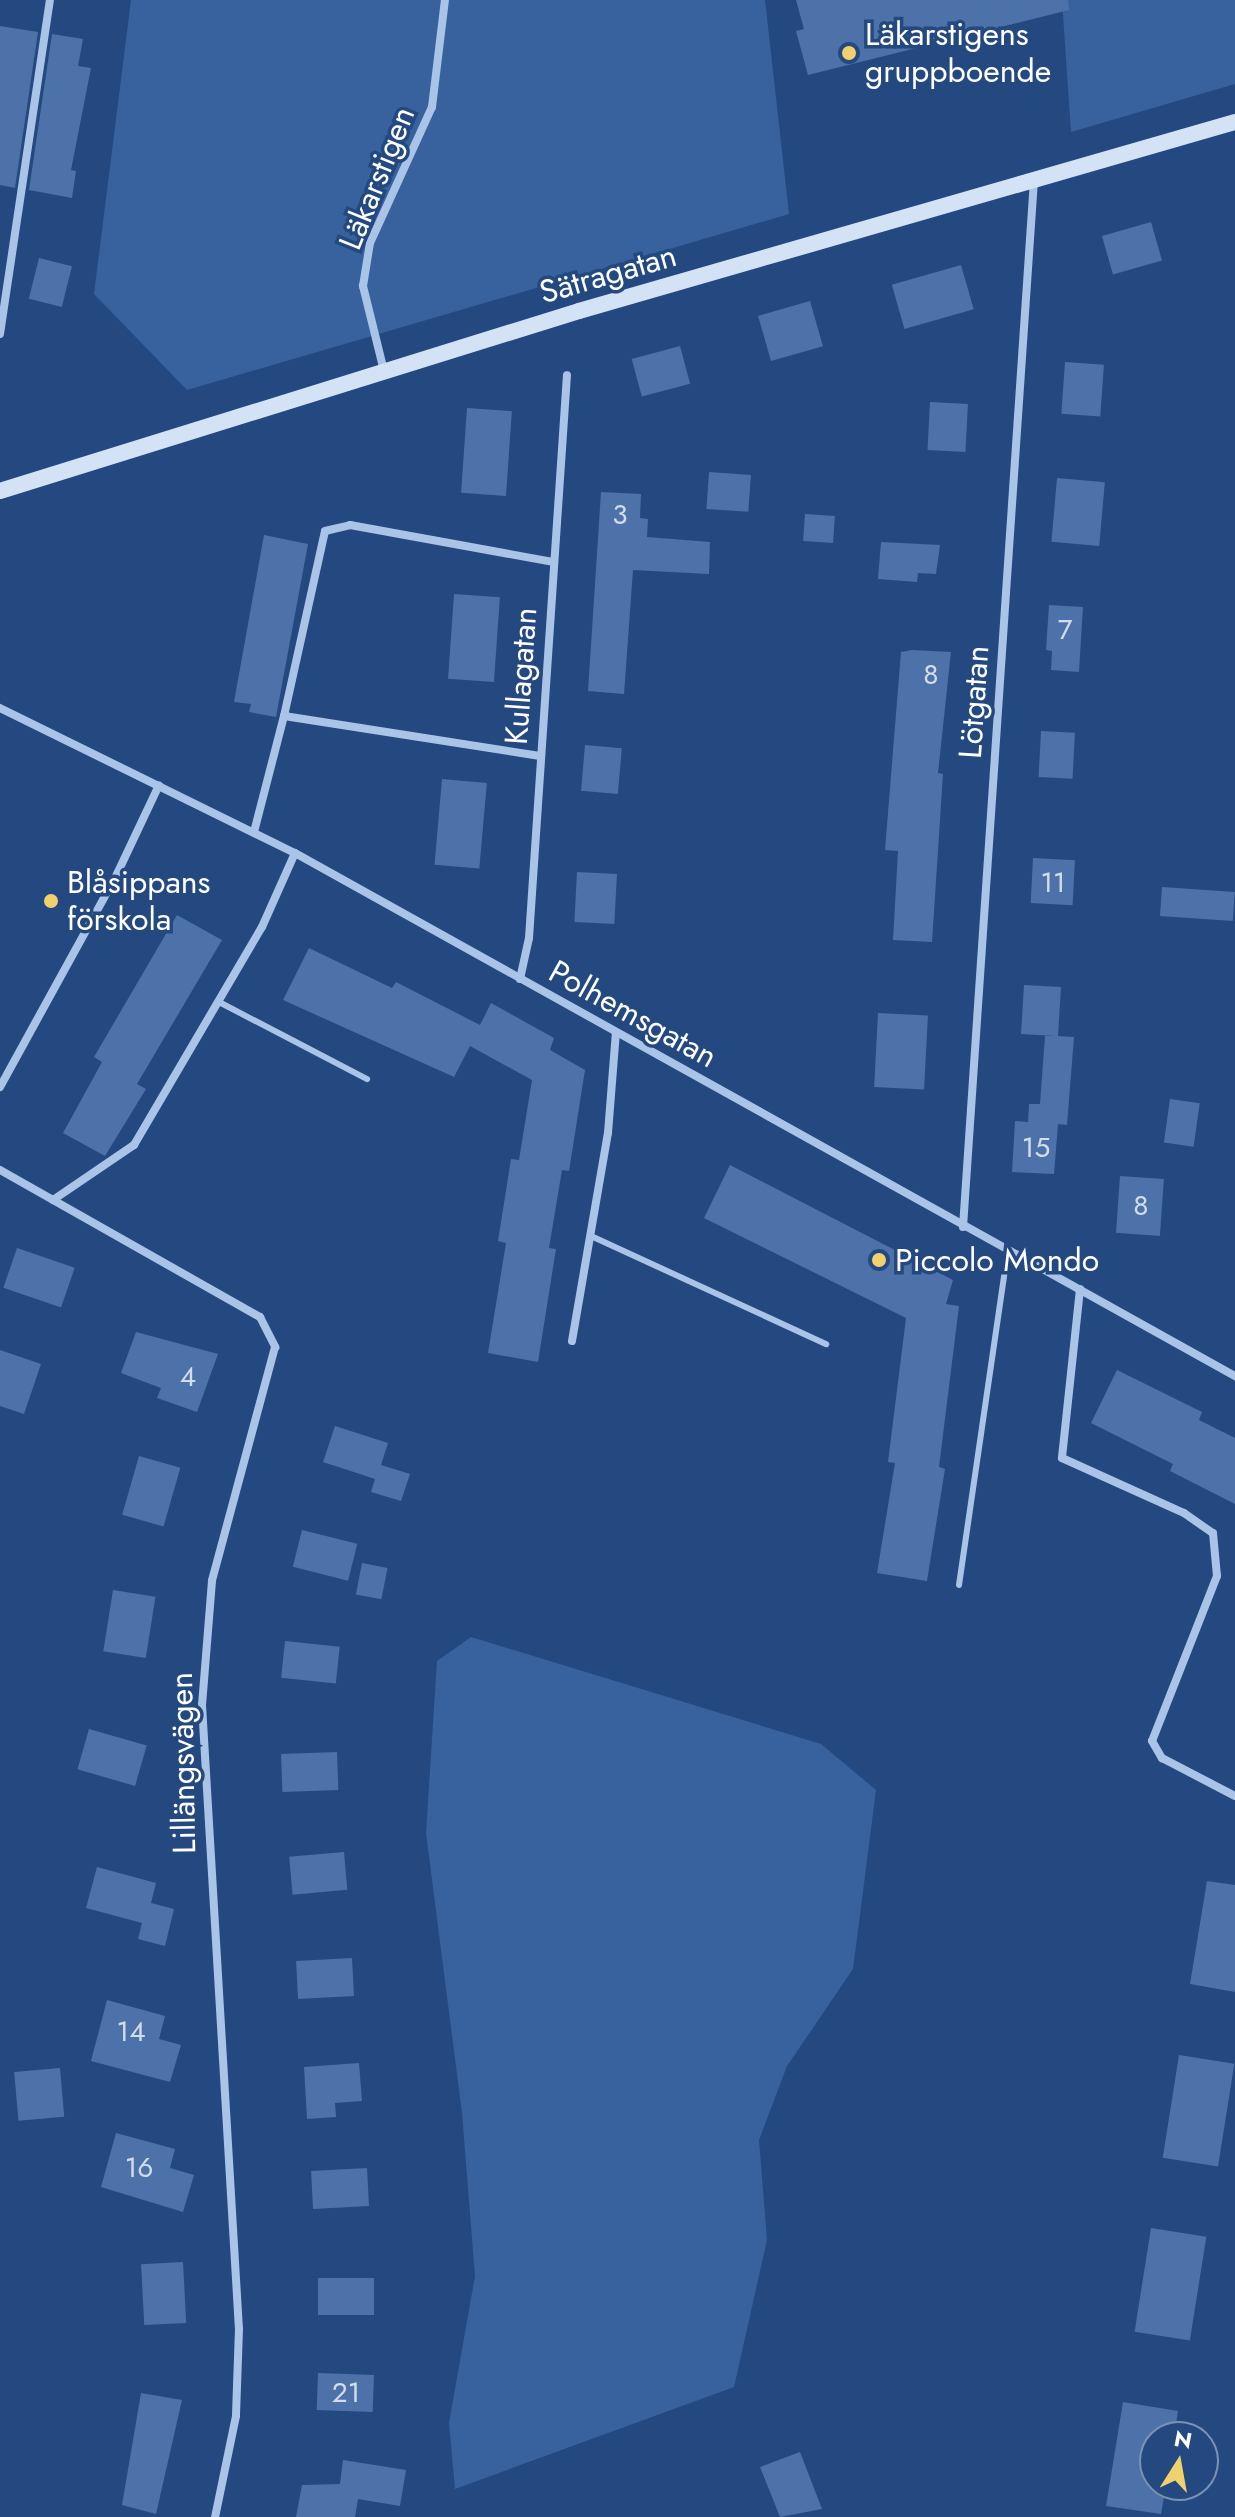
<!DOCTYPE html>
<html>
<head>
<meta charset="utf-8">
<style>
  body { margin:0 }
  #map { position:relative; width:1235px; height:2517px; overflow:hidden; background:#244980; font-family:Jost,sans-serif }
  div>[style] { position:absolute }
  .green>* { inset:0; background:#38629e }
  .building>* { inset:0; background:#4c72a9; transform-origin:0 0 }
  .lane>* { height:6px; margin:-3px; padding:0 3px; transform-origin:3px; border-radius:3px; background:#aac4e7 }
  .street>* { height:8px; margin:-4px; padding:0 4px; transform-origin:4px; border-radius:4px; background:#aac4e7 }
  .secondary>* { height:16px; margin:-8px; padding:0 8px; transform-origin:8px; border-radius:8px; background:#d4e2f6 }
  .dots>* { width:22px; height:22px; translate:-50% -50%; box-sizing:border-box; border:4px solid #244980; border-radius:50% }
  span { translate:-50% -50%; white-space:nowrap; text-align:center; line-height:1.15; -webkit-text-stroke:7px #244980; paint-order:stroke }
  .number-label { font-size:28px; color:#d2dcea }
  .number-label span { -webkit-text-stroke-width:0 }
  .poi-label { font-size:32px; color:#fff }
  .left { translate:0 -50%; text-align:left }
  .street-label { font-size:32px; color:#fff }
  .north { position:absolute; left:1139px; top:2421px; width:80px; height:80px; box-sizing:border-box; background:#244980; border:2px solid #7c92b3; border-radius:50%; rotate:11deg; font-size:22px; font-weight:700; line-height:32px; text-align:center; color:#fff }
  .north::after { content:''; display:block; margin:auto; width:28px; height:36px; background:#f1d06e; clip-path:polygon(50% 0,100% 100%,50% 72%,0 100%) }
</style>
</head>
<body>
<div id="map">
  <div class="green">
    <i style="clip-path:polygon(131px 0,765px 0,789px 214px,187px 390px,94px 294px)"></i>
    <i style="clip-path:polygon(1062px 0,1235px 0,1235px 84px,1071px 132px)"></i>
    <i style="clip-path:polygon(471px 1637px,821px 1744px,876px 1790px,853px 1969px,787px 2066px,759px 2140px,767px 2240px,734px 2387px,455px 2489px,449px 2423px,475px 2276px,462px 2113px,426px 1833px,437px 1661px)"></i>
  </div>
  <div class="building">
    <i style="clip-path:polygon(796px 0,1068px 0,1069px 10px,808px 75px,796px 31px,804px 29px)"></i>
    <i style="clip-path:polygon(0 26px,38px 32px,15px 188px,0 185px)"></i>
    <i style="clip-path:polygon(52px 34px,83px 39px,78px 66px,91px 68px,71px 170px,76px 171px,72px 198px,29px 190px)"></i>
    <i style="left:1151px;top:222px;width:40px;height:51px;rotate:74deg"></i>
    <i style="left:39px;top:258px;width:34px;height:42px;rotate:14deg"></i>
    <i style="left:961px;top:265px;width:46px;height:72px;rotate:74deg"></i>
    <i style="left:810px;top:301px;width:47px;height:54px;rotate:74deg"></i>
    <i style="left:680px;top:346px;width:39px;height:50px;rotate:75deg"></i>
    <i style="left:1065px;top:362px;width:39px;height:52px;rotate:4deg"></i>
    <i style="left:930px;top:402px;width:38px;height:48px;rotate:3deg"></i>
    <i style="left:467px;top:408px;width:45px;height:85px;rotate:4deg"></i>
    <i style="left:709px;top:472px;width:42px;height:37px;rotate:4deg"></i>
    <i style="left:1057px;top:478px;width:48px;height:64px;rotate:5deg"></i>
    <i style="clip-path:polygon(601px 492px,641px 494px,640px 518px,648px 519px,647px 537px,710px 542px,709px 574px,633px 570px,624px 694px,588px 691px)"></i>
    <i style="left:805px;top:514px;width:30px;height:27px;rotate:4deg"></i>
    <i style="clip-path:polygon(264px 535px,308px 544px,276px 717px,249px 712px,251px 704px,234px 702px)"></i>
    <i style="clip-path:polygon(881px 542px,940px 545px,936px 574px,918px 573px,917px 582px,878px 579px)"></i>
    <i style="left:454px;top:594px;width:46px;height:85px;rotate:4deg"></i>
    <i style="clip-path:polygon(1049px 605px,1083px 607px,1079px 672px,1051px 670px,1052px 651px,1046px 650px)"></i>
    <i style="clip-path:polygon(912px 650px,951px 652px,938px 773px,943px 774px,932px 942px,893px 940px,898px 851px,885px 850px,901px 652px)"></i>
    <i style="left:1041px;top:731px;width:34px;height:46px;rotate:3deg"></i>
    <i style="left:585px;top:745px;width:37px;height:46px;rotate:5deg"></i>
    <i style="left:442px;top:779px;width:45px;height:86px;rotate:5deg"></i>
    <i style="left:1033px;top:858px;width:42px;height:45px;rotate:3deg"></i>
    <i style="left:577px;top:872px;width:40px;height:50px;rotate:3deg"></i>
    <i style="left:1162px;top:887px;width:73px;height:29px;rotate:4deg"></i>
    <i style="clip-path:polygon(177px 915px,222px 940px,137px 1084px,146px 1089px,105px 1156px,63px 1133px,102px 1062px,94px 1057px)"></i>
    <i style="clip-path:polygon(309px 948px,392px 988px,396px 982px,480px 1025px,491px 1003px,554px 1038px,550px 1050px,585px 1070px,569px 1171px,562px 1170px,549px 1248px,556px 1249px,538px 1362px,488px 1353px,506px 1243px,498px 1241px,511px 1159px,519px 1160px,532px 1080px,470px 1046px,454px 1077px,283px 1000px)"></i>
    <i style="clip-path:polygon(1024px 985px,1061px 987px,1058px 1036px,1074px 1037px,1067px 1125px,1058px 1124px,1054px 1174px,1012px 1172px,1015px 1121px,1028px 1122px,1029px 1104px,1040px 1104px,1045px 1036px,1055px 1036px,1021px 1034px)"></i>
    <i style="left:878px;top:1013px;width:50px;height:74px;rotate:3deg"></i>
    <i style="left:1170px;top:1099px;width:30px;height:44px;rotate:8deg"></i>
    <i style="clip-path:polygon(730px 1165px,953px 1280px,946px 1304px,959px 1306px,939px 1467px,945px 1469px,927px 1581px,877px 1573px,895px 1463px,888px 1462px,906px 1318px,704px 1218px)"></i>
    <i style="left:1120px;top:1176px;width:44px;height:57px;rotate:4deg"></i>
    <i style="left:17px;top:1248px;width:61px;height:42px;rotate:19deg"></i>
    <i style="clip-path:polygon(136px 1332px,218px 1354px,197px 1412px,157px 1398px,161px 1388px,121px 1373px)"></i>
    <i style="clip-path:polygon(0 1350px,41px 1364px,24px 1414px,0 1406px)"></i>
    <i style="clip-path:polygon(1117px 1370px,1202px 1412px,1199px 1420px,1235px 1438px,1235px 1504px,1170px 1471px,1173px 1464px,1091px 1423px)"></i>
    <i style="clip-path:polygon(335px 1426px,388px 1443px,381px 1465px,410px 1474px,401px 1501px,371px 1492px,375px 1479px,323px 1462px)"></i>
    <i style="left:139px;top:1456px;width:43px;height:61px;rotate:16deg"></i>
    <i style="left:302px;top:1530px;width:57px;height:38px;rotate:14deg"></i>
    <i style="left:362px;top:1563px;width:26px;height:32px;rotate:11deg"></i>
    <i style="left:113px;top:1590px;width:43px;height:62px;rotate:9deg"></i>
    <i style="left:285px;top:1641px;width:55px;height:37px;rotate:6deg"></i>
    <i style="left:89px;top:1729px;width:60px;height:42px;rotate:16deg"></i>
    <i style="left:337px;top:1752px;width:38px;height:56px;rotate:88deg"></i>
    <i style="left:344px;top:1852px;width:38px;height:55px;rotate:85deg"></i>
    <i style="clip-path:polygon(97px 1867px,156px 1883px,151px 1903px,174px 1909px,165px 1946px,138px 1939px,142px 1923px,86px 1908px)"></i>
    <i style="clip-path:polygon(1207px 1881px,1235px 1885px,1235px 1992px,1190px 1984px)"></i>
    <i style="left:352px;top:1958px;width:38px;height:56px;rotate:87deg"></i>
    <i style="clip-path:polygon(107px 2000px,165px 2016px,159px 2039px,181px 2045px,170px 2082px,91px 2061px)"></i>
    <i style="left:1179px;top:2055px;width:56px;height:104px;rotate:9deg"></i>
    <i style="clip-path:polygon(359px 2063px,362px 2101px,335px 2103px,336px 2117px,307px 2119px,304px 2067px)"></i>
    <i style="left:60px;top:2068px;width:49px;height:46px;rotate:85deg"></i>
    <i style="clip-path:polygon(116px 2133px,175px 2149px,170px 2168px,194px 2175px,183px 2212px,101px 2187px)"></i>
    <i style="left:367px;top:2168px;width:38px;height:56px;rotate:87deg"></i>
    <i style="left:1151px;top:2228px;width:56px;height:105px;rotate:9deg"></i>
    <i style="left:183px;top:2262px;width:61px;height:42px;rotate:87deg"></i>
    <i style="left:318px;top:2278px;width:56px;height:37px"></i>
    <i style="left:318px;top:2373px;width:56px;height:37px;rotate:2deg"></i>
    <i style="clip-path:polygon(141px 2393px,182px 2400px,156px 2514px,122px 2505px)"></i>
    <i style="clip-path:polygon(1123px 2402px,1178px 2411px,1174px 2437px,1155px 2437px,1155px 2485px,1166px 2485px,1161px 2514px,1106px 2506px)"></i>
    <i style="clip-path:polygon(800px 2452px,822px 2509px,780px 2517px,760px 2467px)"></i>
    <i style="clip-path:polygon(343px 2460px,406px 2470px,400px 2506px,358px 2499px,355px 2517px,296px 2517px,302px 2485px,340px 2484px)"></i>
  </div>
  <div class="lane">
    <i style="left:219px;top:1002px;width:167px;rotate:27.5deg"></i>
    <i style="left:591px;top:1236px;width:259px;rotate:24.7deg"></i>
    <i style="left:959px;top:1585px;width:338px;rotate:-81.7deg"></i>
  </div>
  <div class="street">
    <i style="left:0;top:334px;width:338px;rotate:-81.5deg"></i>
    <i style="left:384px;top:371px;width:88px;rotate:-103.9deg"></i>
    <i style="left:363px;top:286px;width:44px;rotate:-80.8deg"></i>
    <i style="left:370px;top:243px;width:149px;rotate:-65.5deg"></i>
    <i style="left:432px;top:107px;width:108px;rotate:-83.1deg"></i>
    <i style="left:0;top:708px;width:329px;rotate:26.2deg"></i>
    <i style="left:295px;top:853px;width:1076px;rotate:29.09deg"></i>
    <i style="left:540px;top:756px;width:259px;rotate:-171.1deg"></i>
    <i style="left:284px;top:716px;width:189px;rotate:-77.5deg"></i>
    <i style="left:325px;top:531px;width:26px;rotate:-13deg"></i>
    <i style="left:350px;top:525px;width:206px;rotate:10.3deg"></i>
    <i style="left:254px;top:832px;width:120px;rotate:-75.5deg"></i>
    <i style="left:520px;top:979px;width:42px;rotate:-77.6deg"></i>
    <i style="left:529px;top:938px;width:564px;rotate:-86.14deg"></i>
    <i style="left:0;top:1087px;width:243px;rotate:-61.2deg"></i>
    <i style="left:117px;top:874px;width:98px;rotate:-64.7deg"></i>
    <i style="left:0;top:1170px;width:299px;rotate:29.5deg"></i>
    <i style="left:260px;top:1317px;width:34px;rotate:63deg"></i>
    <i style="left:275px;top:1347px;width:242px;rotate:105.1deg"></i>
    <i style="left:212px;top:1581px;width:124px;rotate:94.6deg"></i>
    <i style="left:202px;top:1705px;width:625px;rotate:86.61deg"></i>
    <i style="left:239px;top:2329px;width:87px;rotate:92deg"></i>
    <i style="left:236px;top:2416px;width:103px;rotate:101.7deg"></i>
    <i style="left:53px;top:1200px;width:98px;rotate:-34.2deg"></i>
    <i style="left:134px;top:1145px;width:253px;rotate:-59.6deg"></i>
    <i style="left:262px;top:927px;width:81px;rotate:-66deg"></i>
    <i style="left:963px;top:1227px;width:1049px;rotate:-86.12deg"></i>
    <i style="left:1080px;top:1289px;width:170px;rotate:96.1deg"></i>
    <i style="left:1062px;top:1458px;width:134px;rotate:24.3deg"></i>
    <i style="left:1184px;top:1513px;width:35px;rotate:35deg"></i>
    <i style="left:1213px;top:1533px;width:43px;rotate:84.7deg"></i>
    <i style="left:1217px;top:1576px;width:177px;rotate:111.5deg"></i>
    <i style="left:1152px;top:1741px;width:20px;rotate:60deg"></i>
    <i style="left:1162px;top:1758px;width:82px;rotate:27.5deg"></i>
    <i style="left:572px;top:1341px;width:211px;rotate:-80.2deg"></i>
    <i style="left:608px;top:1133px;width:101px;rotate:-85.5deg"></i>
  </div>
  <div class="secondary">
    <i style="left:0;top:491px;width:606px;rotate:-17.27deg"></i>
    <i style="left:579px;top:311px;width:683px;rotate:-16.07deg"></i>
  </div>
  <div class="dots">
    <i style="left:849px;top:53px;background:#f1d06e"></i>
    <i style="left:51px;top:901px;background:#f1d06e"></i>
    <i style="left:879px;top:1260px;background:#f1d06e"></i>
  </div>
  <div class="number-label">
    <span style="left:620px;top:515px">3</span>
    <span style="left:1065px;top:630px">7</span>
    <span style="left:931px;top:675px">8</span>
    <span style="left:1053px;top:883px">11</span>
    <span style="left:1036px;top:1148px">15</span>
    <span style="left:1141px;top:1206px">8</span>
    <span style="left:188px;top:1377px">4</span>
    <span style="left:131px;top:2032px">14</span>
    <span style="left:139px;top:2168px">16</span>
    <span style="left:346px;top:2393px">21</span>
  </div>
  <div class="poi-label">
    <span class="left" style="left:865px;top:53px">Läkarstigens<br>gruppboende</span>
    <span class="left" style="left:67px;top:901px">Blåsippans<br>förskola</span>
    <span class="left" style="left:895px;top:1260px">Piccolo Mondo</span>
  </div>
  <div class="street-label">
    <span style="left:377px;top:178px;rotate:-68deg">Läkarstigen</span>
    <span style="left:608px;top:274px;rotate:-16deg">Sätragatan</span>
    <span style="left:521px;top:676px;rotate:-86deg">Kullagatan</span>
    <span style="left:974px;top:702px;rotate:-86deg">Lötgatan</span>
    <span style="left:633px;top:1014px;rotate:29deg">Polhemsgatan</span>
    <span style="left:183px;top:1763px;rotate:-91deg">Lillängsvägen</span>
  </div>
  <div class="north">N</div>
</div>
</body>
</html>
